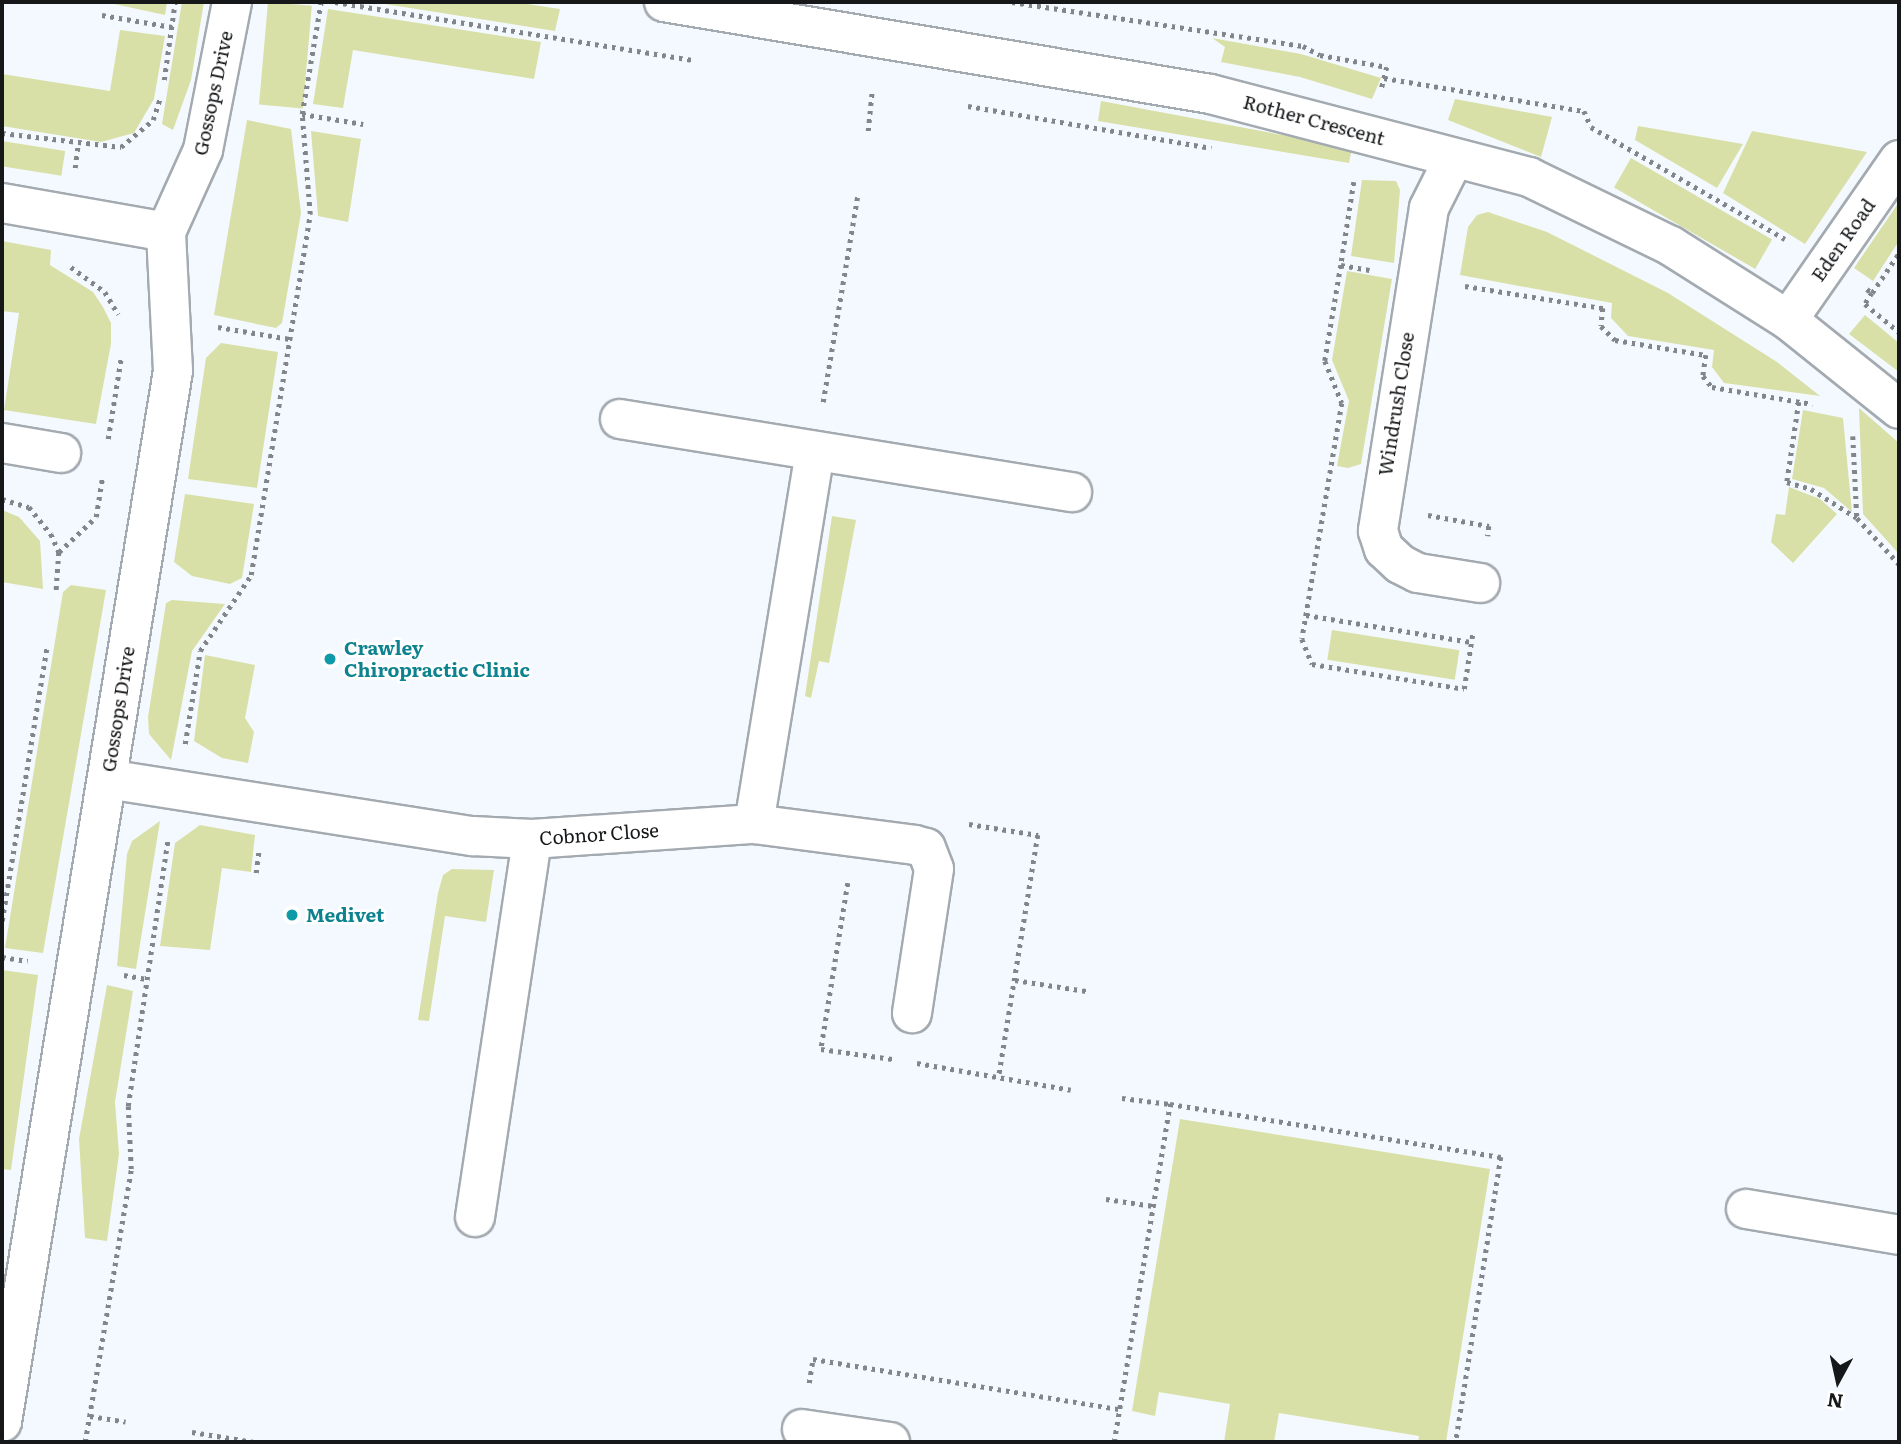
<!DOCTYPE html>
<html>
<head>
<meta charset="utf-8">
<style>
  body { margin:0 }
  #map { position:relative; width:1901px; height:1444px; overflow:hidden; background:#f4f9ff; font-family:Literata,serif }
  div>[style] { position:absolute }
  .green>* { inset:0; background:#d8e0a7; transform-origin:0 0 }
  .path>* { height:4.5px; margin-top:-2.25px; transform-origin:0; background:repeating-linear-gradient(90deg,#82868a 0 3.5px,transparent 0 8.5px) }
  .roads { filter:drop-shadow(2px 0 #a3aab0) drop-shadow(-2px 0 #a3aab0) drop-shadow(0 2px #a3aab0) drop-shadow(0 -2px #a3aab0) }
  .minor>* { height:38px; margin:-19px; padding:0 19px; transform-origin:19px; border-radius:19px; background:#fff }
  .dots>* { width:19px; height:19px; translate:-50% -50%; box-sizing:border-box; border:4px solid #fff; border-radius:50% }
  span { translate:-50% -50%; white-space:nowrap; text-align:center; line-height:1.15; -webkit-text-stroke:5px #fff; paint-order:stroke }
  .street-label { font-size:19px; color:#151719 }
  .culture-label { font-size:19px; color:#0d838f; font-weight:700 }
  .left { translate:0 -50%; text-align:left }
  .frame { position:absolute; inset:0; border:4px solid #151719; pointer-events:none }
  .north { position:absolute; left:1803px; top:1346px; width:70px; height:70px; -webkit-text-stroke:5px #fff; paint-order:stroke; rotate:188deg; font-size:19px; font-weight:700; line-height:28px; text-align:center; color:#151719 }
  .north::after { content:''; display:block; margin:auto; width:24px; height:32px; background:#151719; clip-path:polygon(50% 0,100% 100%,50% 72%,0 100%) }
</style>
</head>
<body>
<div id="map">
  <div class="green">
    <i style="clip-path:polygon(105px 2px,167px 2px,165px 15px)"></i>
    <i style="clip-path:polygon(182px 2px,204px 2px,191px 80px,173px 130px,162px 124px)"></i>
    <i style="left:268px;top:2px;width:44px;height:103px;rotate:5deg"></i>
    <i style="clip-path:polygon(372px 2px,514px 2px,560px 9px,555px 31px)"></i>
    <i style="clip-path:polygon(328px 9px,541px 42px,534px 79px,353px 50px,343px 108px,313px 104px)"></i>
    <i style="clip-path:polygon(120px 30px,165px 36px,154px 99px,134px 133px,101px 142px,2px 126px,2px 74px,110px 91px)"></i>
    <i style="clip-path:polygon(1212px 38px,1301px 54px,1381px 78px,1372px 99px,1300px 77px,1221px 62px,1225px 47px)"></i>
    <i style="clip-path:polygon(1455px 99px,1552px 117px,1541px 157px,1448px 120px)"></i>
    <i style="clip-path:polygon(1101px 101px,1352px 148px,1349px 163px,1098px 121px)"></i>
    <i style="clip-path:polygon(247px 120px,291px 129px,301px 213px,282px 323px,276px 328px,214px 315px)"></i>
    <i style="clip-path:polygon(1638px 126px,1743px 144px,1717px 188px,1635px 140px)"></i>
    <i style="clip-path:polygon(311px 131px,361px 139px,348px 222px,318px 216px)"></i>
    <i style="clip-path:polygon(1752px 131px,1867px 152px,1805px 244px,1723px 193px)"></i>
    <i style="left:2px;top:141px;width:64px;height:25px;rotate:9deg"></i>
    <i style="left:1631px;top:158px;width:163px;height:34px;rotate:30deg"></i>
    <i style="clip-path:polygon(1362px 180px,1396px 181px,1400px 190px,1394px 263px,1351px 256px)"></i>
    <i style="clip-path:polygon(1899px 202px,1899px 241px,1873px 281px,1854px 268px)"></i>
    <i style="clip-path:polygon(1488px 212px,1547px 232px,1668px 293px,1777px 362px,1820px 396px,1724px 383px,1712px 367px,1714px 350px,1628px 336px,1611px 318px,1612px 303px,1460px 275px,1468px 227px,1477px 215px)"></i>
    <i style="clip-path:polygon(2px 241px,51px 250px,50px 265px,93px 292px,103px 307px,111px 323px,111px 344px,96px 424px,4px 410px,19px 313px,2px 311px)"></i>
    <i style="clip-path:polygon(1347px 271px,1392px 279px,1361px 464px,1348px 468px,1337px 466px,1349px 401px,1332px 360px)"></i>
    <i style="clip-path:polygon(1865px 315px,1899px 343px,1899px 372px,1849px 334px)"></i>
    <i style="clip-path:polygon(221px 343px,278px 352px,257px 488px,188px 479px,206px 358px)"></i>
    <i style="clip-path:polygon(1859px 408px,1899px 443px,1899px 554px,1863px 514px)"></i>
    <i style="clip-path:polygon(1803px 410px,1843px 418px,1852px 512px,1824px 488px,1792px 479px)"></i>
    <i style="clip-path:polygon(1789px 487px,1820px 499px,1837px 514px,1793px 563px,1771px 542px,1776px 514px,1785px 515px)"></i>
    <i style="clip-path:polygon(185px 494px,254px 504px,242px 578px,230px 584px,192px 576px,174px 562px)"></i>
    <i style="clip-path:polygon(2px 510px,19px 517px,40px 541px,43px 589px,2px 582px)"></i>
    <i style="clip-path:polygon(832px 516px,856px 520px,829px 663px,819px 661px,811px 698px,805px 696px)"></i>
    <i style="clip-path:polygon(71px 585px,106px 590px,43px 953px,5px 948px,63px 592px)"></i>
    <i style="clip-path:polygon(172px 600px,225px 604px,192px 651px,171px 760px,149px 734px,148px 717px,166px 603px)"></i>
    <i style="left:1332px;top:630px;width:129px;height:30px;rotate:9deg"></i>
    <i style="clip-path:polygon(205px 655px,255px 665px,245px 718px,254px 732px,248px 763px,222px 758px,194px 741px)"></i>
    <i style="clip-path:polygon(160px 821px,136px 969px,117px 966px,127px 854px,132px 841px)"></i>
    <i style="clip-path:polygon(200px 825px,255px 835px,251px 872px,222px 868px,210px 950px,160px 946px,175px 843px)"></i>
    <i style="clip-path:polygon(452px 869px,494px 870px,486px 922px,445px 916px,429px 1021px,418px 1020px,438px 893px,443px 875px)"></i>
    <i style="clip-path:polygon(2px 970px,38px 975px,11px 1170px,2px 1169px)"></i>
    <i style="clip-path:polygon(107px 985px,133px 991px,115px 1102px,119px 1154px,107px 1241px,85px 1238px,79px 1139px)"></i>
    <i style="clip-path:polygon(1180px 1119px,1490px 1169px,1446px 1442px,1418px 1442px,1419px 1436px,1279px 1413px,1274px 1442px,1224px 1442px,1230px 1404px,1159px 1392px,1155px 1416px,1132px 1411px)"></i>
  </div>
  <div class="path">
    <i style="left:335px;top:2px;width:364px;rotate:9.2deg"></i>
    <i style="left:1012px;top:2px;width:294px;rotate:8.6deg"></i>
    <i style="left:1303px;top:46px;width:19px;rotate:28deg"></i>
    <i style="left:1320px;top:55px;width:68px;rotate:10.2deg"></i>
    <i style="left:1387px;top:67px;width:25px;rotate:104deg"></i>
    <i style="left:102px;top:15px;width:71px;rotate:9.7deg"></i>
    <i style="left:1384px;top:78px;width:203px;rotate:9.4deg"></i>
    <i style="left:1584px;top:111px;width:17px;rotate:66deg"></i>
    <i style="left:1591px;top:127px;width:224px;rotate:30deg"></i>
    <i style="left:164px;top:80px;width:79px;rotate:-82deg"></i>
    <i style="left:968px;top:106px;width:247px;rotate:9.8deg"></i>
    <i style="left:302px;top:114px;width:62px;rotate:9.3deg"></i>
    <i style="left:868px;top:131px;width:41px;rotate:-84.4deg"></i>
    <i style="left:2px;top:133px;width:120px;rotate:6.7deg"></i>
    <i style="left:121px;top:147px;width:42px;rotate:-40.2deg"></i>
    <i style="left:153px;top:120px;width:25px;rotate:-72deg"></i>
    <i style="left:75px;top:168px;width:24px;rotate:-83deg"></i>
    <i style="left:1354px;top:182px;width:84px;rotate:98.9deg"></i>
    <i style="left:1341px;top:265px;width:29px;rotate:10deg"></i>
    <i style="left:1341px;top:265px;width:97px;rotate:99.5deg"></i>
    <i style="left:1325px;top:361px;width:45px;rotate:68deg"></i>
    <i style="left:1342px;top:403px;width:239px;rotate:99.6deg"></i>
    <i style="left:1302px;top:639px;width:27px;rotate:68deg"></i>
    <i style="left:1312px;top:664px;width:154px;rotate:9.3deg"></i>
    <i style="left:1464px;top:689px;width:59px;rotate:-81.2deg"></i>
    <i style="left:71px;top:267px;width:42px;rotate:36.3deg"></i>
    <i style="left:105px;top:292px;width:26px;rotate:59deg"></i>
    <i style="left:1465px;top:286px;width:140px;rotate:9.1deg"></i>
    <i style="left:1603px;top:308px;width:18px;rotate:96deg"></i>
    <i style="left:1601px;top:326px;width:20px;rotate:45deg"></i>
    <i style="left:1615px;top:340px;width:92px;rotate:9.4deg"></i>
    <i style="left:1706px;top:355px;width:21px;rotate:98deg"></i>
    <i style="left:1703px;top:376px;width:14px;rotate:51deg"></i>
    <i style="left:1712px;top:387px;width:102px;rotate:9.6deg"></i>
    <i style="left:1867px;top:289px;width:6px;rotate:39deg"></i>
    <i style="left:1872px;top:293px;width:13px;rotate:122deg"></i>
    <i style="left:1865px;top:304px;width:44px;rotate:39.5deg"></i>
    <i style="left:1872px;top:293px;width:48px;rotate:-56deg"></i>
    <i style="left:218px;top:327px;width:73px;rotate:9.5deg"></i>
    <i style="left:823px;top:402px;width:212px;rotate:-80.5deg"></i>
    <i style="left:1799px;top:402px;width:81px;rotate:98.5deg"></i>
    <i style="left:1787px;top:482px;width:25px;rotate:16deg"></i>
    <i style="left:1811px;top:489px;width:54px;rotate:32.2deg"></i>
    <i style="left:1853px;top:436px;width:82px;rotate:87.2deg"></i>
    <i style="left:1857px;top:518px;width:62px;rotate:47.6deg"></i>
    <i style="left:108px;top:439px;width:82px;rotate:-80.9deg"></i>
    <i style="left:2px;top:499px;width:28px;rotate:17deg"></i>
    <i style="left:29px;top:507px;width:35px;rotate:51deg"></i>
    <i style="left:51px;top:534px;width:20px;rotate:66deg"></i>
    <i style="left:59px;top:552px;width:39px;rotate:94deg"></i>
    <i style="left:1428px;top:515px;width:62px;rotate:10.2deg"></i>
    <i style="left:1489px;top:526px;width:10px;rotate:96deg"></i>
    <i style="left:59px;top:552px;width:51px;rotate:-43.4deg"></i>
    <i style="left:96px;top:517px;width:38px;rotate:-81deg"></i>
    <i style="left:1306px;top:615px;width:167px;rotate:9.3deg"></i>
    <i style="left:185px;top:744px;width:94px;rotate:-80.8deg"></i>
    <i style="left:200px;top:651px;width:92px;rotate:-56.1deg"></i>
    <i style="left:251px;top:575px;width:366px;rotate:-80.7deg"></i>
    <i style="left:310px;top:214px;width:100px;rotate:-94.6deg"></i>
    <i style="left:302px;top:114px;width:114px;rotate:-80.4deg"></i>
    <i style="left:969px;top:824px;width:70px;rotate:9.1deg"></i>
    <i style="left:1038px;top:835px;width:244px;rotate:99.2deg"></i>
    <i style="left:256px;top:873px;width:24px;rotate:-83deg"></i>
    <i style="left:848px;top:883px;width:168px;rotate:99.2deg"></i>
    <i style="left:821px;top:1049px;width:72px;rotate:8deg"></i>
    <i style="left:2px;top:921px;width:280px;rotate:-80.7deg"></i>
    <i style="left:2px;top:957px;width:26px;rotate:9deg"></i>
    <i style="left:124px;top:975px;width:23px;rotate:10deg"></i>
    <i style="left:1015px;top:980px;width:72px;rotate:8.8deg"></i>
    <i style="left:917px;top:1063px;width:156px;rotate:9.9deg"></i>
    <i style="left:1122px;top:1098px;width:48px;rotate:7.1deg"></i>
    <i style="left:1106px;top:1199px;width:48px;rotate:8.5deg"></i>
    <i style="left:809px;top:1383px;width:24px;rotate:-81deg"></i>
    <i style="left:813px;top:1359px;width:310px;rotate:9.3deg"></i>
    <i style="left:90px;top:1416px;width:36px;rotate:9deg"></i>
    <i style="left:192px;top:1432px;width:63px;rotate:9.2deg"></i>
    <i style="left:85px;top:1442px;width:277px;rotate:-80.4deg"></i>
    <i style="left:131px;top:1169px;width:63px;rotate:-92.7deg"></i>
    <i style="left:128px;top:1106px;width:270px;rotate:-81.5deg"></i>
    <i style="left:1114px;top:1442px;width:343px;rotate:-80.6deg"></i>
    <i style="left:1170px;top:1104px;width:335px;rotate:9.1deg"></i>
    <i style="left:1501px;top:1157px;width:289px;rotate:99deg"></i>
  </div>
  <div class="roads">
    <div class="minor">
      <i style="left:664px;top:2px;width:554px;rotate:9.56deg"></i>
      <i style="left:1210px;top:94px;width:330px;rotate:14.6deg"></i>
      <i style="left:1529px;top:177px;width:158px;rotate:25.9deg"></i>
      <i style="left:1671px;top:246px;width:138px;rotate:32.3deg"></i>
      <i style="left:1788px;top:320px;width:142px;rotate:38.7deg"></i>
      <i style="left:1453px;top:160px;width:54px;rotate:116.6deg"></i>
      <i style="left:1429px;top:208px;width:327px;rotate:99deg"></i>
      <i style="left:1378px;top:531px;width:19px;rotate:72deg"></i>
      <i style="left:1384px;top:549px;width:22px;rotate:43deg"></i>
      <i style="left:1400px;top:564px;width:20px;rotate:27deg"></i>
      <i style="left:1418px;top:573px;width:63px;rotate:9.2deg"></i>
      <i style="left:2px;top:203px;width:167px;rotate:10deg"></i>
      <i style="left:1788px;top:320px;width:195px;rotate:-55.2deg"></i>
      <i style="left:620px;top:419px;width:458px;rotate:9.2deg"></i>
      <i style="left:2px;top:443px;width:60px;rotate:9.6deg"></i>
      <i style="left:107px;top:779px;width:370px;rotate:8.9deg"></i>
      <i style="left:473px;top:836px;width:59px;rotate:2.9deg"></i>
      <i style="left:532px;top:839px;width:223px;rotate:-3.9deg"></i>
      <i style="left:754px;top:824px;width:162px;rotate:7.4deg"></i>
      <i style="left:915px;top:845px;width:11px;rotate:15deg"></i>
      <i style="left:926px;top:848px;width:22px;rotate:69deg"></i>
      <i style="left:934px;top:869px;width:146px;rotate:98.7deg"></i>
      <i style="left:754px;top:824px;width:378px;rotate:-80.7deg"></i>
      <i style="left:1746px;top:1209px;width:155px;rotate:9.6deg"></i>
      <i style="left:475px;top:1217px;width:382px;rotate:-81.4deg"></i>
      <i style="left:2px;top:1422px;width:1065px;rotate:-80.76deg"></i>
      <i style="left:173px;top:371px;width:139px;rotate:-92.9deg"></i>
      <i style="left:166px;top:232px;width:90px;rotate:-65.7deg"></i>
      <i style="left:203px;top:150px;width:151px;rotate:-78.9deg"></i>
      <i style="left:802px;top:1429px;width:89px;rotate:8.4deg"></i>
    </div>
  </div>
  <div class="dots">
    <i style="left:330px;top:659px;background:#0f9aa8"></i>
    <i style="left:292px;top:915px;background:#0f9aa8"></i>
  </div>
  <div class="street-label">
    <span style="left:213px;top:93px;rotate:-78deg">Gossops Drive</span>
    <span style="left:1314px;top:120px;rotate:15deg">Rother Crescent</span>
    <span style="left:1843px;top:240px;rotate:-55deg">Eden Road</span>
    <span style="left:1396px;top:404px;rotate:-81deg">Windrush Close</span>
    <span style="left:118px;top:709px;rotate:-81deg">Gossops Drive</span>
    <span style="left:599px;top:834px;rotate:-4deg">Cobnor Close</span>
  </div>
  <div class="culture-label">
    <span class="left" style="left:344px;top:659px">Crawley<br>Chiropractic Clinic</span>
    <span class="left" style="left:306px;top:915px">Medivet</span>
  </div>
  <div class="frame"></div>
  <div class="north">N</div>
</div>
</body>
</html>
